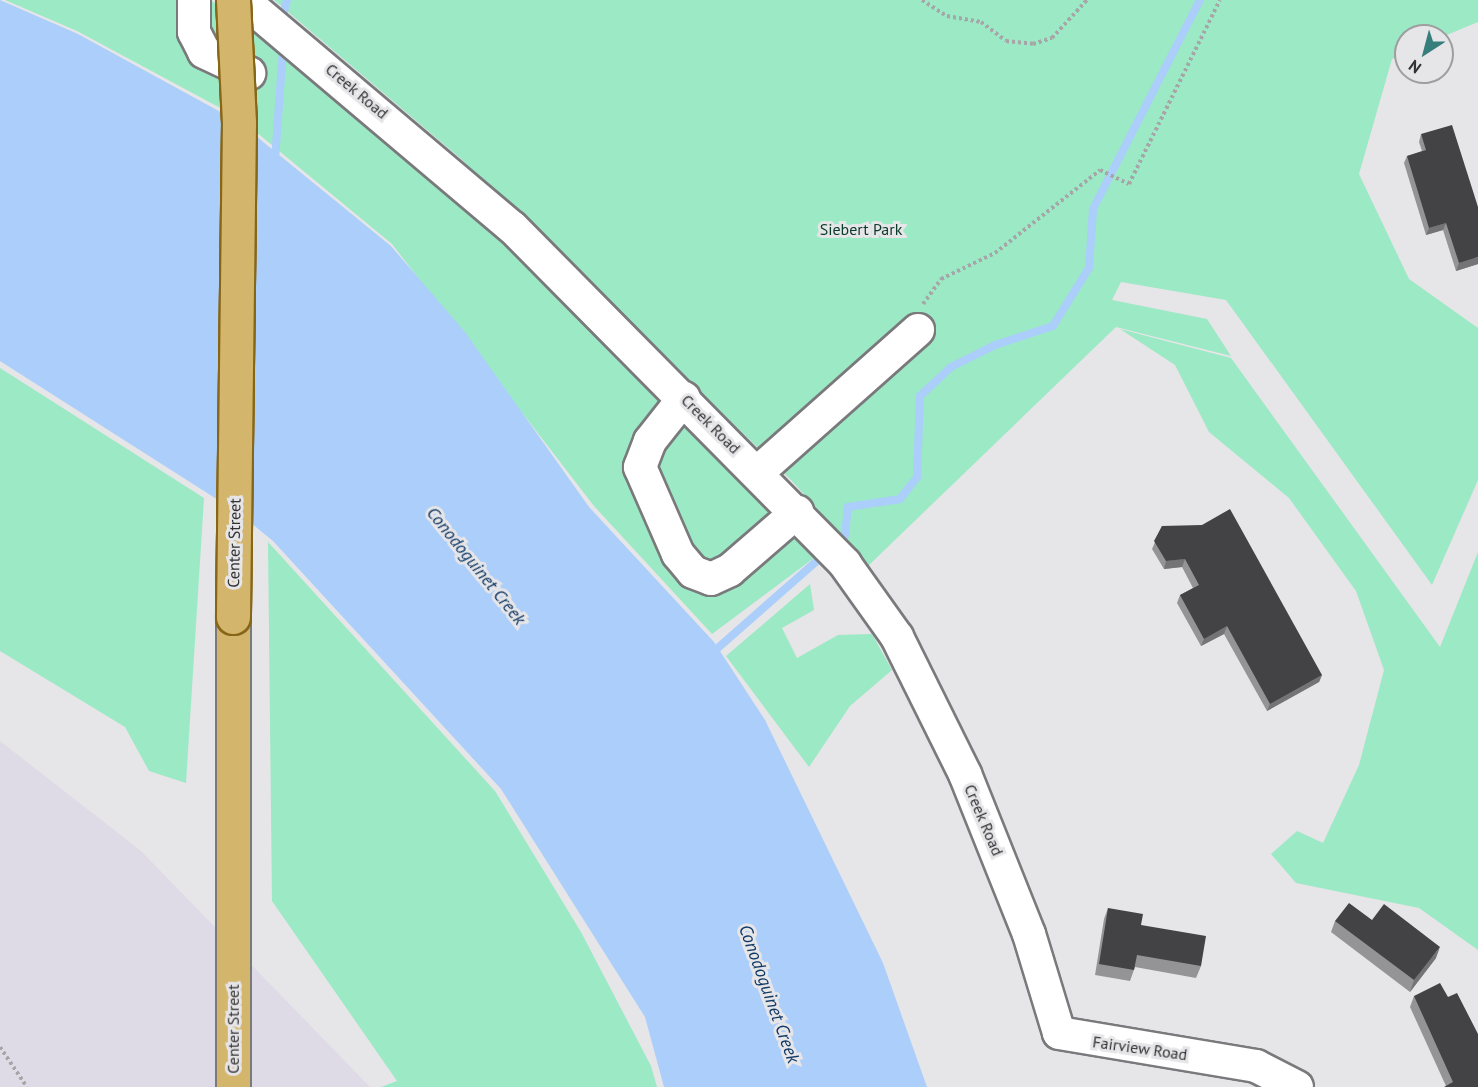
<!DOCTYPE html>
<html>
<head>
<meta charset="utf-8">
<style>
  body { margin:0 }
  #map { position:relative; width:1478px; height:1087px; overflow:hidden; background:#e6e5e8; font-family:"PT Sans",sans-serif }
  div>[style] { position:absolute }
  .built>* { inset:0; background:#dfdbe6 }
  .green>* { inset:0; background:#9ce9c5 }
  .water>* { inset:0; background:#abcefa }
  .stream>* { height:8px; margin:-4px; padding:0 4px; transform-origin:4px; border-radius:4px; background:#abcefa }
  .path>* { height:4px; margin-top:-2px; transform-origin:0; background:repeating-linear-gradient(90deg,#a6a5a7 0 3px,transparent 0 6px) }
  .roads { filter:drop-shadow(2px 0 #7a797c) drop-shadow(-2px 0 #7a797c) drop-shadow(0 2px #7a797c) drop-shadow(0 -2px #7a797c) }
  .minor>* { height:32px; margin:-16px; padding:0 16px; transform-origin:16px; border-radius:16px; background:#fff }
  .major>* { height:33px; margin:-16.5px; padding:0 16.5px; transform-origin:16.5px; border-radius:16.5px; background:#d3b56b }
  .bridges { filter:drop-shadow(2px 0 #876617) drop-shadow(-2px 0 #876617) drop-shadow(0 2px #876617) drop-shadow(0 -2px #876617) }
  .major-bridge>* { height:33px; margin:-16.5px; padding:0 16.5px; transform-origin:16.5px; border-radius:16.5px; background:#d3b56b }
  .wall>* { inset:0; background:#949496 }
  .shaded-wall>* { inset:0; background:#747376 }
  .building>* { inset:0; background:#434245 }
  span { translate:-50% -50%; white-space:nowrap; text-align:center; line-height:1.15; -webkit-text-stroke:6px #e6e5e8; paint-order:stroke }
  .street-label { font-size:16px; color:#313032 }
  .park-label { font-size:16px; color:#093927 }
  .water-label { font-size:18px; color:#103965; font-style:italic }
  .north { position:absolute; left:1394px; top:24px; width:60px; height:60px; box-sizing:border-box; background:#e6e5e8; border:2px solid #9e9d9f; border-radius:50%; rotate:216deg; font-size:16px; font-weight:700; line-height:24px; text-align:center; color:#313032 }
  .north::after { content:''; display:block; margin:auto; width:21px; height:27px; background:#357e7c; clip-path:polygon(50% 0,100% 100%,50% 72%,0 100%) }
</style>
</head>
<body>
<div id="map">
  <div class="built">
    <i style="clip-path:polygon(0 741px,141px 851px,370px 1087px,0 1087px)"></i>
  </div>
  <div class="green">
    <i style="clip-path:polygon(5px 0,210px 0,283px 48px,426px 169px,822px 552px,712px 634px,594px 506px,392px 244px,239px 118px,77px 31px)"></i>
    <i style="clip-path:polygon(274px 0,1478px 0,1478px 22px,1442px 37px,1406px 36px,1406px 53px,1392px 59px,1359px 174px,1409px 279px,1478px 328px,1478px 480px,1432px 585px,1226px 300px,1121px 282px,1112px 300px,1207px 319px,1231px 356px,1116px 327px,868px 566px,792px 481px,460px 158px)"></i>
    <i style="clip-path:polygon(1120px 329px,1231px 358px,1440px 647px,1478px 552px,1478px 950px,1419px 908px,1296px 883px,1271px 854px,1297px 831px,1323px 843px,1359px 765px,1384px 670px,1356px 591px,1289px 498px,1209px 432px,1175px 365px)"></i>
    <i style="clip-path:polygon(0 368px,204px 498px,186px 783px,149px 771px,125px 727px,0 651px)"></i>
    <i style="clip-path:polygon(268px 542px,495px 791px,581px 932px,651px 1066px,657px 1087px,381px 1087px,397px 1081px,272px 901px)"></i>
    <i style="clip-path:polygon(810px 584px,814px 610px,782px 628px,797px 658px,838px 635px,872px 634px,892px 670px,850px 706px,809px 767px,726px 656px)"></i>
  </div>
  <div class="water">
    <i style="clip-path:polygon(0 0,78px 34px,237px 121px,237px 512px,0 361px)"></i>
    <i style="clip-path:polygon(240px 123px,391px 246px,465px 332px,589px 507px,714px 642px,765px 720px,883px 963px,927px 1087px,664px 1087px,645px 1017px,501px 789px,273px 541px,245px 518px)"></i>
  </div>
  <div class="stream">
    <i style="left:284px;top:12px;width:12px;rotate:-76deg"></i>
    <i style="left:275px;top:160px;width:112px;rotate:-85.9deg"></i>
    <i style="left:835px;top:545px;width:14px;rotate:-45deg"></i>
    <i style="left:845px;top:535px;width:28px;rotate:-84deg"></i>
    <i style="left:848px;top:507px;width:53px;rotate:-8.7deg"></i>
    <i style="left:900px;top:499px;width:28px;rotate:-52deg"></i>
    <i style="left:917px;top:477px;width:81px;rotate:-87.9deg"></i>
    <i style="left:920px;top:396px;width:42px;rotate:-43.1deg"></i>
    <i style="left:951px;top:367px;width:49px;rotate:-26.6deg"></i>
    <i style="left:995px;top:345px;width:61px;rotate:-18.1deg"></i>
    <i style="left:1053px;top:326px;width:68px;rotate:-58.2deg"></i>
    <i style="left:1089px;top:268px;width:59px;rotate:-86.1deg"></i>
    <i style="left:1093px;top:209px;width:235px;rotate:-62.9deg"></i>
    <i style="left:711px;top:654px;width:153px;rotate:-41.3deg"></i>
  </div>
  <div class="path">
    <i style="left:922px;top:0;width:30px;rotate:33deg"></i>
    <i style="left:947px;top:16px;width:35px;rotate:10deg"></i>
    <i style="left:981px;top:22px;width:31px;rotate:37deg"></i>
    <i style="left:1006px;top:41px;width:27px;rotate:6deg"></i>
    <i style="left:1033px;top:44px;width:20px;rotate:-18deg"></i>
    <i style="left:1052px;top:38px;width:52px;rotate:-47.4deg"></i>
    <i style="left:923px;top:304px;width:31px;rotate:-54deg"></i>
    <i style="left:941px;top:279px;width:60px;rotate:-25.7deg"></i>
    <i style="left:995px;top:253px;width:134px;rotate:-38.3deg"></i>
    <i style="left:1100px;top:170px;width:32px;rotate:26deg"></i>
    <i style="left:1129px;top:184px;width:205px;rotate:-63.7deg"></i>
    <i style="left:0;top:1047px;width:48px;rotate:56deg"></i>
  </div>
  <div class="roads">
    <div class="minor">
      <i style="left:194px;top:0;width:32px;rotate:90deg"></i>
      <i style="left:194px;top:32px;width:22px;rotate:63deg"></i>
      <i style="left:204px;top:52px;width:50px;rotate:25deg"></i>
      <i style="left:243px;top:0;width:352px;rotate:40.2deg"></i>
      <i style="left:512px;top:227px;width:474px;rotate:45.3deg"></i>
      <i style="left:845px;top:564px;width:90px;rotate:54.5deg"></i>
      <i style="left:897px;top:637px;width:153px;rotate:63.6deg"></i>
      <i style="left:965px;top:774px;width:172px;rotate:68.2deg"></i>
      <i style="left:1029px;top:934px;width:103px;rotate:73.1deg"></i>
      <i style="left:1059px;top:1033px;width:200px;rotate:9.5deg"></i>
      <i style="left:1256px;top:1066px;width:46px;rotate:27.1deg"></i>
      <i style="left:684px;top:398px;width:55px;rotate:128.3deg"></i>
      <i style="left:650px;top:441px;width:28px;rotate:111deg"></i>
      <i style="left:640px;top:467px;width:95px;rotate:66.4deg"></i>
      <i style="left:678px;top:554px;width:23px;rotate:50deg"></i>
      <i style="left:693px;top:572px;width:19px;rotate:21deg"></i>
      <i style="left:711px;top:579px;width:21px;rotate:-25deg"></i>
      <i style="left:730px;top:570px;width:89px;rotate:-40.9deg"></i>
      <i style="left:758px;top:472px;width:214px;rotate:-41.6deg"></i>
    </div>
    <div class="major">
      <i style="left:233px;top:1087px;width:470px;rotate:-90deg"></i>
    </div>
  </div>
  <div class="bridges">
    <div class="major-bridge">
      <i style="left:233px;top:0;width:122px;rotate:87.2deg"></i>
      <i style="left:239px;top:122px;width:495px;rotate:90.7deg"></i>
    </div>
  </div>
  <div class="wall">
    <i style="clip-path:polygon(1421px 134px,1478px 264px,1456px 271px,1443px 230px,1426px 235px,1404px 163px,1407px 156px,1422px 151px,1419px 142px)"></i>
    <i style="clip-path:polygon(1162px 526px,1322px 675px,1319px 682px,1267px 711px,1224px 634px,1201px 646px,1177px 603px,1180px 595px,1193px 588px,1182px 567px,1164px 569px,1152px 549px)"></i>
    <i style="clip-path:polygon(1108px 908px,1141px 925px,1201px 966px,1196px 978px,1135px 967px,1130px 981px,1095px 975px,1104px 919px)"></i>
    <i style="clip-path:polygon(1372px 920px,1436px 958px,1410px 992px,1331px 932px,1335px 921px)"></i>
    <i style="clip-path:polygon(1414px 996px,1448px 997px,1478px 1087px,1446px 1086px,1410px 1007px)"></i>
  </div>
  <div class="shaded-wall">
    <i style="clip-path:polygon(1446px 223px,1443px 230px,1426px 235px,1429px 228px)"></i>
    <i style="clip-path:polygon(1478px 257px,1478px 264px,1456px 271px,1459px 263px)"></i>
    <i style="clip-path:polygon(1185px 559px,1182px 567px,1164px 569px,1166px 561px)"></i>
    <i style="clip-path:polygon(1227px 626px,1224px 634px,1201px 646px,1204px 639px)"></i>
    <i style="clip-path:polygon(1322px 675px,1319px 682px,1267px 711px,1270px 704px)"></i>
    <i style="clip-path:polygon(1440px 947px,1436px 958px,1410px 992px,1414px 980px)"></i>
  </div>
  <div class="building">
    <i style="clip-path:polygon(1452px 125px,1478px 207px,1478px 257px,1459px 263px,1446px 223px,1429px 228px,1407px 156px,1426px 150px,1421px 134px)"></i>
    <i style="clip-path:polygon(1230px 509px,1322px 675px,1270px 704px,1227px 626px,1204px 639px,1180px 595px,1199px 585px,1185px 559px,1166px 561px,1154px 541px,1162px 526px,1202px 525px)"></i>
    <i style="clip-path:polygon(1349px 903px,1372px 920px,1384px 904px,1440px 947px,1414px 980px,1335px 921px)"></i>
    <i style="clip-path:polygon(1108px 908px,1143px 914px,1141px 925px,1206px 936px,1201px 966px,1137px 955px,1134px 970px,1099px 964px)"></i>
    <i style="clip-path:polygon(1440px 983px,1448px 997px,1457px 993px,1478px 1034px,1478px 1087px,1444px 1087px,1453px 1082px,1414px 996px)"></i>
  </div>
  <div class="street-label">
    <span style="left:357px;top:91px;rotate:40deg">Creek Road</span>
    <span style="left:711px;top:424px;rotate:45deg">Creek Road</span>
    <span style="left:234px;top:543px;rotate:-89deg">Center Street</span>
    <span style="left:984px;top:820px;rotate:67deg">Creek Road</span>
    <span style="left:233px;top:1029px;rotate:-90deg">Center Street</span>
    <span style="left:1140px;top:1048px;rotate:8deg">Fairview Road</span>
  </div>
  <div class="park-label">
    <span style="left:861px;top:229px">Siebert Park</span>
  </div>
  <div class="water-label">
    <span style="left:476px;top:566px;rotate:51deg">Conodoguinet Creek</span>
    <span style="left:769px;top:994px;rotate:70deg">Conodoguinet Creek</span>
  </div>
  <div class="north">N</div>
</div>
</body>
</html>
